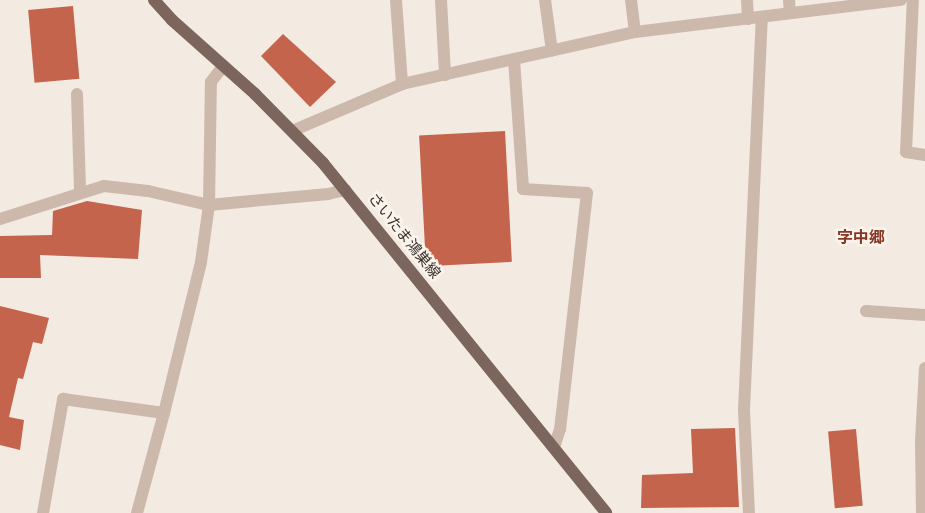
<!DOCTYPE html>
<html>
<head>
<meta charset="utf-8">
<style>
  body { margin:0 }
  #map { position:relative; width:925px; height:513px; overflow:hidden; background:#f3eae1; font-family:Roboto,"Noto Sans JP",sans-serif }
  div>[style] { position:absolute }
  .building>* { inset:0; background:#c5644d; transform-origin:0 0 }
  .service>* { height:12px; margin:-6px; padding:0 6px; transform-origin:6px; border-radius:6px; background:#ccb9ac }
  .minor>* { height:12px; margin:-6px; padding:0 6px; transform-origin:6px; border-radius:6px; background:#ccb9ac }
  .primary>* { height:12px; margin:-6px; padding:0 6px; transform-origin:6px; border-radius:6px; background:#7b655c }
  span { translate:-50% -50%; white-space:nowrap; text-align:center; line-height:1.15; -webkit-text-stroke:5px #faf4ed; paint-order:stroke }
  .street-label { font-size:15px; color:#3a2f2b }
  .neighbourhood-label { font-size:16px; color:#883724; font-weight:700 }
</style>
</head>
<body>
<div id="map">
  <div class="building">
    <i style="left:73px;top:6px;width:73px;height:45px;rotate:85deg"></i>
    <i style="clip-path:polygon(283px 34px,336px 82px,310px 107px,261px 56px)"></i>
    <i style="left:505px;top:131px;width:131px;height:86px;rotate:87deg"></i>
    <i style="clip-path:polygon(87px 201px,142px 210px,138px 259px,40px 255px,41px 278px,0 278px,0 236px,52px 235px,53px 211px)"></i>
    <i style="clip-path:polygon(0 306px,49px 318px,42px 344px,33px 342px,23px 379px,18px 378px,9px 417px,24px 420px,20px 450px,0 445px)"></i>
    <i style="clip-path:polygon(735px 428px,739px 507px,641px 508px,642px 475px,693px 473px,691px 429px)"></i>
    <i style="left:856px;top:429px;width:77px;height:28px;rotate:85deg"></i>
  </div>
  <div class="service">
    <i style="left:747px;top:0;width:19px;rotate:87deg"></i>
    <i style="left:789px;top:0;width:13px;rotate:86deg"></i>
    <i style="left:77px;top:94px;width:98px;rotate:88.2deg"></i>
    <i style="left:906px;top:152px;width:19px;rotate:9deg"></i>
    <i style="left:866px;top:311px;width:59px;rotate:3.9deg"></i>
    <i style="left:137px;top:513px;width:104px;rotate:-74.9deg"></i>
  </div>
  <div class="minor">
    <i style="left:396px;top:0;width:84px;rotate:85.9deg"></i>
    <i style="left:441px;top:0;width:75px;rotate:86.9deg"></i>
    <i style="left:545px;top:0;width:51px;rotate:82.2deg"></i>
    <i style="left:631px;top:0;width:32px;rotate:83deg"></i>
    <i style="left:514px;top:59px;width:130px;rotate:86deg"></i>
    <i style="left:523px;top:189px;width:64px;rotate:3.6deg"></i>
    <i style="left:587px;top:193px;width:238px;rotate:96.5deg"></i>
    <i style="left:560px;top:429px;width:19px;rotate:108deg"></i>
    <i style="left:292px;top:131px;width:120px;rotate:-23.1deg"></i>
    <i style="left:402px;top:84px;width:239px;rotate:-12.6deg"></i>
    <i style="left:635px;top:32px;width:268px;rotate:-6.9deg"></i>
    <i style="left:906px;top:152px;width:152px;rotate:-87.4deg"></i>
    <i style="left:0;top:219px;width:109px;rotate:-17.6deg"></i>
    <i style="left:104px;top:186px;width:44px;rotate:6.5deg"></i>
    <i style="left:148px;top:191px;width:63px;rotate:12.9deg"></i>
    <i style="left:209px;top:205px;width:123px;rotate:-89.1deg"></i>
    <i style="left:211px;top:82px;width:20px;rotate:-53deg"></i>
    <i style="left:43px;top:513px;width:116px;rotate:-80deg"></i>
    <i style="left:63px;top:399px;width:102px;rotate:7.9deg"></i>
    <i style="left:164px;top:413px;width:155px;rotate:-76.2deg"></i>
    <i style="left:201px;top:262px;width:58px;rotate:-82deg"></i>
    <i style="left:209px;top:205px;width:120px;rotate:-5.3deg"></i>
    <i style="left:328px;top:194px;width:18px;rotate:-13deg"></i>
    <i style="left:749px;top:513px;width:103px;rotate:-92.8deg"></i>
    <i style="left:744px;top:410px;width:393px;rotate:-87.4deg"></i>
    <i style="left:922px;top:513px;width:72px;rotate:-90.8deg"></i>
    <i style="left:921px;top:441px;width:73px;rotate:-86.9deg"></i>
  </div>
  <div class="primary">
    <i style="left:154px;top:0;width:27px;rotate:48deg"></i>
    <i style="left:172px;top:20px;width:111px;rotate:41.7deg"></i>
    <i style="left:255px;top:94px;width:97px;rotate:45.4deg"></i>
    <i style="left:323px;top:163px;width:450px;rotate:51deg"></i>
  </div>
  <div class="street-label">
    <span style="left:404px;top:236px;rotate:51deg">さいたま鴻巣線</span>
  </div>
  <div class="neighbourhood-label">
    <span style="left:861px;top:238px">字中郷</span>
  </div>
</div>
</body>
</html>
